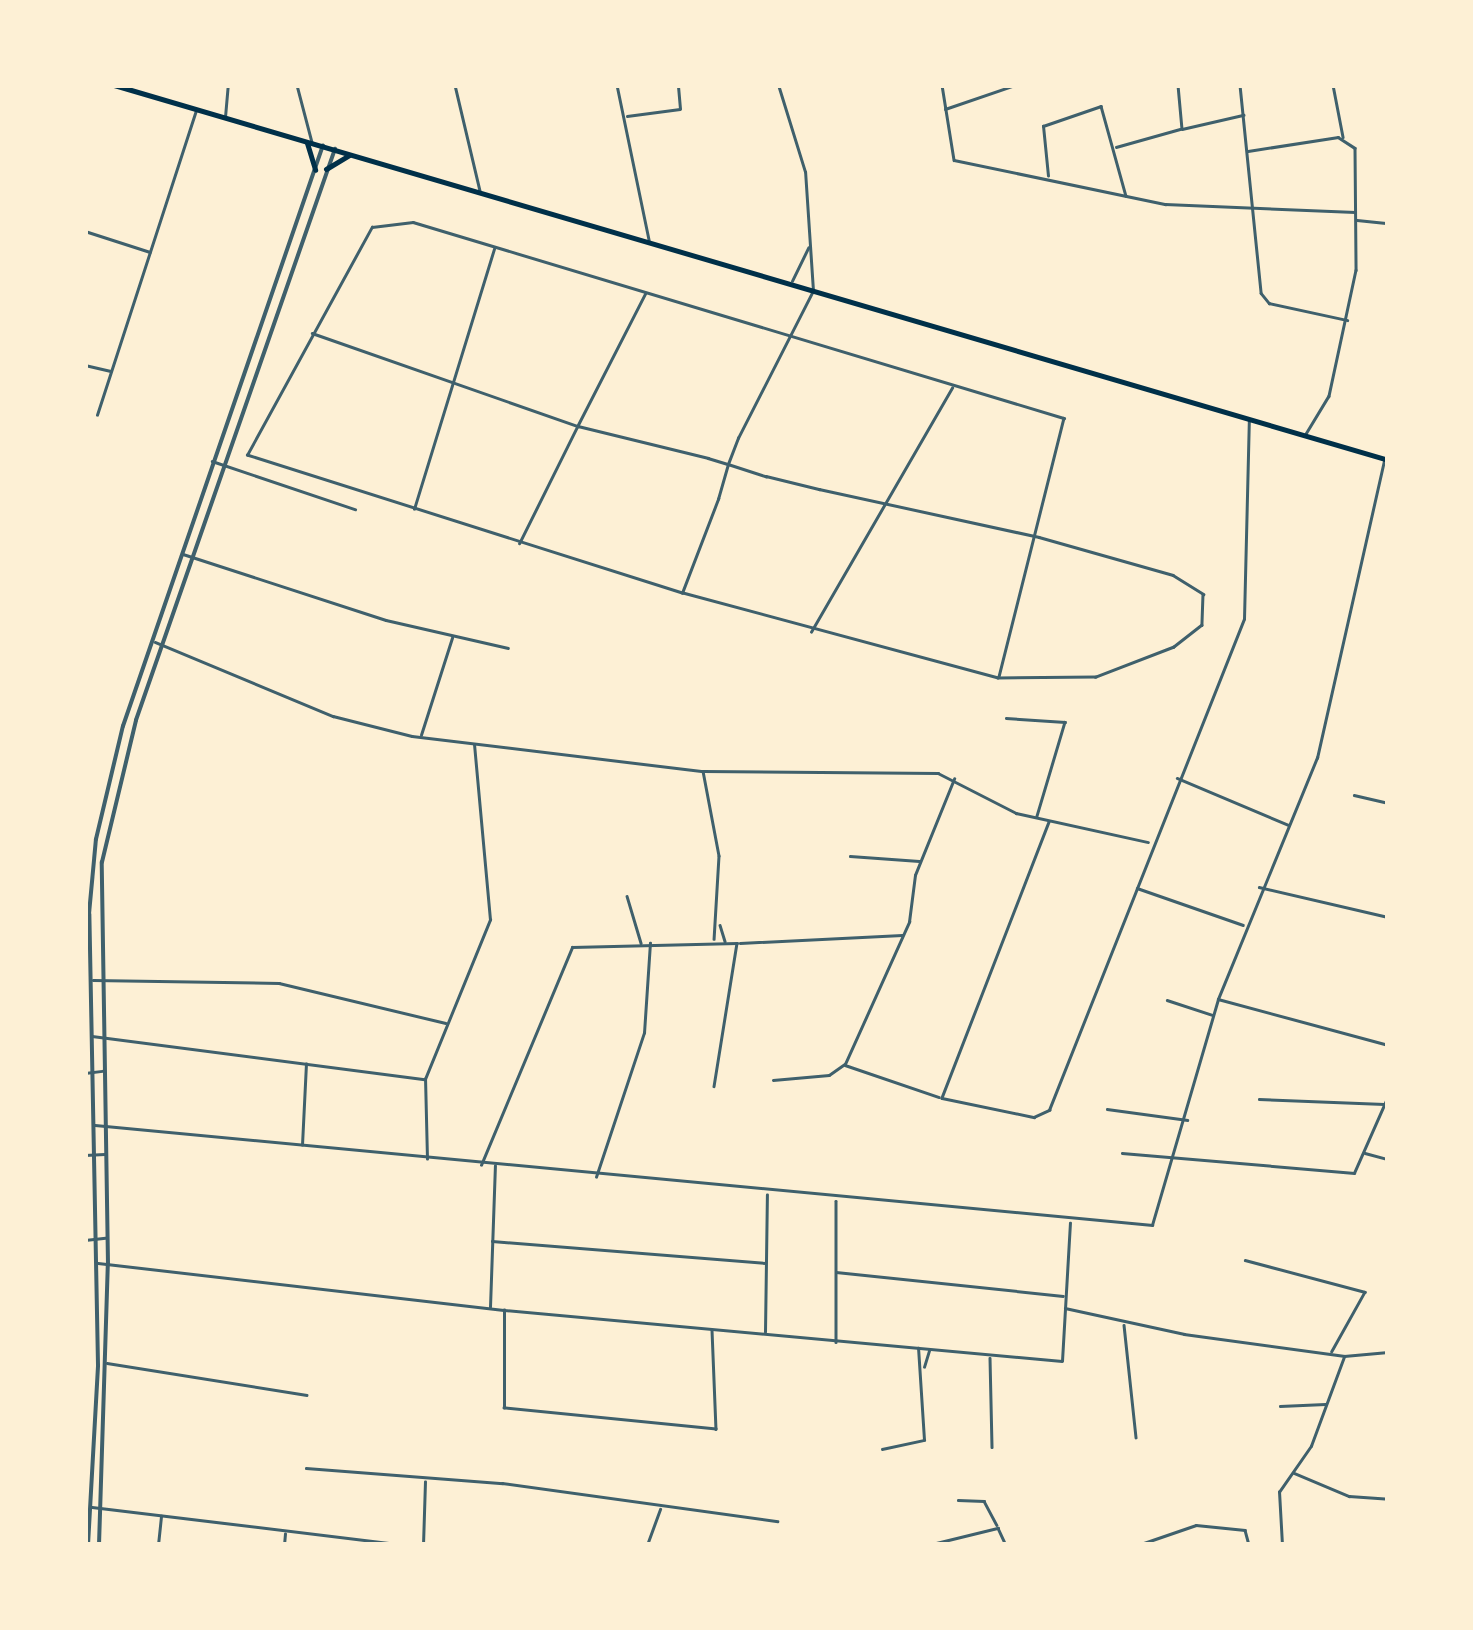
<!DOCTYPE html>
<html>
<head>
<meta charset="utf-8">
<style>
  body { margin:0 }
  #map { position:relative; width:1473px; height:1630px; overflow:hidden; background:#fdf0d5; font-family:"DejaVu Sans",sans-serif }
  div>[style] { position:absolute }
  .minor>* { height:2.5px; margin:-1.25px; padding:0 1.25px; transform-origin:1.25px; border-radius:1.25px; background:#3f606c }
  .tertiary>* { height:4px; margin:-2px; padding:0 2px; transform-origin:2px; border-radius:2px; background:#3f606c }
  .trunk>* { height:5px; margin:-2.5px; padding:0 2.5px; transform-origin:2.5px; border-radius:2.5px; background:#003049 }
  span { translate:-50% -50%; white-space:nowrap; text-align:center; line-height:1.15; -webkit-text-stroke:8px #fdf0d5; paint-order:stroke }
  .frame { position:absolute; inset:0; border:88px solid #fdf0d5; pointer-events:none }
</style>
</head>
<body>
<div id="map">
  <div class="minor">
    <i style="left:297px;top:85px;width:59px;rotate:75.3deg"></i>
    <i style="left:455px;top:85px;width:109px;rotate:76.7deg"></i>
    <i style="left:617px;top:85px;width:158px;rotate:78.3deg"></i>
    <i style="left:942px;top:85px;width:76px;rotate:80.9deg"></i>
    <i style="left:954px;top:160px;width:216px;rotate:11.8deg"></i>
    <i style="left:1165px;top:204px;width:190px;rotate:2.4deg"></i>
    <i style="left:1178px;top:85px;width:44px;rotate:84.8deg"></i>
    <i style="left:1182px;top:129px;width:63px;rotate:-12.9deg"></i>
    <i style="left:1240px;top:85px;width:209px;rotate:84.2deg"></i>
    <i style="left:1261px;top:293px;width:13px;rotate:51deg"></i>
    <i style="left:1269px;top:303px;width:80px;rotate:12.3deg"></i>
    <i style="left:1333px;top:85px;width:53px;rotate:79.1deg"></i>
    <i style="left:945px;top:109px;width:74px;rotate:-18.9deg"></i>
    <i style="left:627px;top:116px;width:53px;rotate:-7.5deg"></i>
    <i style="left:680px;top:109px;width:24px;rotate:-95deg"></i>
    <i style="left:225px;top:117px;width:32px;rotate:-85deg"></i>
    <i style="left:1116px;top:147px;width:66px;rotate:-15.7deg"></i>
    <i style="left:1248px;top:151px;width:91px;rotate:-8.8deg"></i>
    <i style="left:1338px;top:137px;width:20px;rotate:33deg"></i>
    <i style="left:1355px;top:148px;width:122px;rotate:89.5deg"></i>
    <i style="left:1356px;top:270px;width:129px;rotate:102.1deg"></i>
    <i style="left:1329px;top:396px;width:44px;rotate:121.2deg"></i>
    <i style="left:1048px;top:176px;width:50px;rotate:-95.7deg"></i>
    <i style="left:1043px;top:126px;width:61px;rotate:-19deg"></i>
    <i style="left:1101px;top:106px;width:93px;rotate:74.5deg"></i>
    <i style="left:1357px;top:220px;width:31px;rotate:6deg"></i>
    <i style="left:85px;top:231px;width:68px;rotate:17.9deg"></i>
    <i style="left:792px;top:281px;width:37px;rotate:-64deg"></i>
    <i style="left:646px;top:293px;width:149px;rotate:117.1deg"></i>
    <i style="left:578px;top:426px;width:134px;rotate:13.8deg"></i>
    <i style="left:708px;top:458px;width:21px;rotate:17deg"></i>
    <i style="left:728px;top:464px;width:40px;rotate:18deg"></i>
    <i style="left:766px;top:476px;width:55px;rotate:13.8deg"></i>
    <i style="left:819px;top:489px;width:225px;rotate:12.3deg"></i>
    <i style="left:1039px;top:537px;width:139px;rotate:15.8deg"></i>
    <i style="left:1173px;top:575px;width:36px;rotate:32deg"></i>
    <i style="left:1203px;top:594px;width:31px;rotate:92deg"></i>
    <i style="left:1202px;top:625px;width:36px;rotate:142deg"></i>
    <i style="left:1174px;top:647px;width:84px;rotate:159deg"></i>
    <i style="left:1096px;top:677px;width:98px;rotate:179.4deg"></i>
    <i style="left:998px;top:678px;width:327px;rotate:-164.9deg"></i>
    <i style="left:682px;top:593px;width:101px;rotate:-69deg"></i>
    <i style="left:718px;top:499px;width:36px;rotate:-74deg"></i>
    <i style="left:728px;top:464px;width:28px;rotate:-69deg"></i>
    <i style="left:738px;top:438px;width:165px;rotate:-63deg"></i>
    <i style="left:813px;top:291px;width:119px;rotate:-93.8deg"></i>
    <i style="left:805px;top:172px;width:91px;rotate:-107.2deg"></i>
    <i style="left:312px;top:333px;width:282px;rotate:19.3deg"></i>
    <i style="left:578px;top:426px;width:131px;rotate:116.4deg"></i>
    <i style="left:85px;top:365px;width:26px;rotate:13deg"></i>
    <i style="left:97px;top:415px;width:320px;rotate:-72deg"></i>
    <i style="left:212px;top:461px;width:151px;rotate:18.6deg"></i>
    <i style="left:414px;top:509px;width:272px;rotate:-72.9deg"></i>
    <i style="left:183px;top:554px;width:213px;rotate:18deg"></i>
    <i style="left:386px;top:620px;width:125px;rotate:12.9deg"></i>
    <i style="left:682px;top:593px;width:456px;rotate:-162.4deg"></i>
    <i style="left:247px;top:455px;width:260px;rotate:-61.3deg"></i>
    <i style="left:372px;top:227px;width:41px;rotate:-7deg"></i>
    <i style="left:413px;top:222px;width:680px;rotate:16.76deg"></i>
    <i style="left:1064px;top:418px;width:267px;rotate:104.1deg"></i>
    <i style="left:811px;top:632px;width:282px;rotate:-60deg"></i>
    <i style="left:155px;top:642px;width:193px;rotate:22.6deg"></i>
    <i style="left:333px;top:716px;width:81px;rotate:14.2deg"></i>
    <i style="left:412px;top:736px;width:293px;rotate:6.9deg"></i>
    <i style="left:703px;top:771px;width:235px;rotate:0.5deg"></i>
    <i style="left:938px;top:773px;width:88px;rotate:27.1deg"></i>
    <i style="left:1016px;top:813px;width:135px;rotate:12.4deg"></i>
    <i style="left:1006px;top:718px;width:59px;rotate:3.9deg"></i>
    <i style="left:1065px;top:722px;width:98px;rotate:106.6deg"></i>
    <i style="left:421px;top:735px;width:102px;rotate:-72.3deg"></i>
    <i style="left:703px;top:771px;width:86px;rotate:79.3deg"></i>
    <i style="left:719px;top:856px;width:83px;rotate:93.4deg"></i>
    <i style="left:1177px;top:778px;width:121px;rotate:22.8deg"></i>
    <i style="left:1354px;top:795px;width:35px;rotate:13deg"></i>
    <i style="left:1049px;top:822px;width:296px;rotate:111.2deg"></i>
    <i style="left:942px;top:1098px;width:94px;rotate:11.7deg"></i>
    <i style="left:1034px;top:1117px;width:17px;rotate:-25deg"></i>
    <i style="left:1049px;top:1110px;width:528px;rotate:-68.34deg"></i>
    <i style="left:1244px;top:619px;width:198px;rotate:-88.6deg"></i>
    <i style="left:850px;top:856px;width:69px;rotate:4.1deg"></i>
    <i style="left:1259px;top:887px;width:132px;rotate:13.1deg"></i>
    <i style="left:1137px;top:888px;width:112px;rotate:19.2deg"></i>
    <i style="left:627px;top:896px;width:49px;rotate:73.4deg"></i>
    <i style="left:720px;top:925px;width:17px;rotate:73deg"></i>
    <i style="left:740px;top:943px;width:162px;rotate:-2.8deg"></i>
    <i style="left:93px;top:980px;width:186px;rotate:0.9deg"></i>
    <i style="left:279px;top:983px;width:171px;rotate:13.5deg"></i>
    <i style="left:1218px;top:999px;width:176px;rotate:15.1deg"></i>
    <i style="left:1167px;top:1000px;width:48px;rotate:18.1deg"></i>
    <i style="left:92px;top:1036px;width:335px;rotate:7.4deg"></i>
    <i style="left:845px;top:1065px;width:99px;rotate:18.8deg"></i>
    <i style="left:85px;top:1073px;width:17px;rotate:-7deg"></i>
    <i style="left:773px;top:1080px;width:56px;rotate:-5.1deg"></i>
    <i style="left:829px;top:1075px;width:19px;rotate:-35deg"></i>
    <i style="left:845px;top:1064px;width:156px;rotate:-65.7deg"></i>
    <i style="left:909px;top:922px;width:47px;rotate:-82.7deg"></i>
    <i style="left:915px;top:875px;width:104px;rotate:-67.9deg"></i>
    <i style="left:1259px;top:1099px;width:125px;rotate:2.3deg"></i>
    <i style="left:1107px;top:1109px;width:81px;rotate:7.8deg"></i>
    <i style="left:95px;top:1125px;width:1062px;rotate:5.4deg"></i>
    <i style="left:1152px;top:1225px;width:235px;rotate:-73.7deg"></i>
    <i style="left:1218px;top:999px;width:261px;rotate:-67.7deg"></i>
    <i style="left:1317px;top:758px;width:305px;rotate:-77.3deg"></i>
    <i style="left:302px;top:1145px;width:81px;rotate:-87.2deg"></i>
    <i style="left:1122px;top:1153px;width:233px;rotate:4.9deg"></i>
    <i style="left:1354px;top:1173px;width:84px;rotate:-66.2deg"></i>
    <i style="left:1365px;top:1153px;width:24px;rotate:15deg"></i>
    <i style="left:85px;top:1155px;width:19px;rotate:-3deg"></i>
    <i style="left:427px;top:1159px;width:80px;rotate:-91.4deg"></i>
    <i style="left:425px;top:1079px;width:172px;rotate:-67.8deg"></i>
    <i style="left:490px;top:920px;width:176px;rotate:-95.2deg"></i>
    <i style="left:481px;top:1165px;width:236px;rotate:-67.3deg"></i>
    <i style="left:572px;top:947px;width:165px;rotate:-1.4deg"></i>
    <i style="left:737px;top:943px;width:145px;rotate:99.1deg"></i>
    <i style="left:596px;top:1177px;width:152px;rotate:-71.6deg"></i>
    <i style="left:644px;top:1033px;width:90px;rotate:-86.2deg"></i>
    <i style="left:836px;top:1201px;width:141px;rotate:90deg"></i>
    <i style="left:85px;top:1240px;width:20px;rotate:-6deg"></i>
    <i style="left:492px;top:1241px;width:274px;rotate:4.6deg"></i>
    <i style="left:1245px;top:1260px;width:124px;rotate:14.9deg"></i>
    <i style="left:1365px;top:1292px;width:68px;rotate:119.2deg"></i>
    <i style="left:98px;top:1263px;width:408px;rotate:6.6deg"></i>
    <i style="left:836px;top:1272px;width:228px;rotate:6deg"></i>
    <i style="left:490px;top:1307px;width:141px;rotate:-88deg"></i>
    <i style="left:1065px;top:1308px;width:122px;rotate:12.3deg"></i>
    <i style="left:1184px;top:1334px;width:162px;rotate:7.8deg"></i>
    <i style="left:1344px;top:1356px;width:44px;rotate:-5.2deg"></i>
    <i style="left:1124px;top:1325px;width:113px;rotate:83.9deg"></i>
    <i style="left:712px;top:1330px;width:99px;rotate:87.7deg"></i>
    <i style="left:716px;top:1429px;width:213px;rotate:-174.3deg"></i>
    <i style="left:504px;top:1408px;width:98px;rotate:-90deg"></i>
    <i style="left:504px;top:1310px;width:560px;rotate:5.22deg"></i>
    <i style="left:1062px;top:1361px;width:138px;rotate:-86.7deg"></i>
    <i style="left:765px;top:1332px;width:137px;rotate:-89.2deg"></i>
    <i style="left:990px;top:1358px;width:89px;rotate:88.7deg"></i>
    <i style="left:107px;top:1363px;width:202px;rotate:9.1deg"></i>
    <i style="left:924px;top:1367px;width:17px;rotate:-73deg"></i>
    <i style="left:1280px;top:1406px;width:45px;rotate:-2.5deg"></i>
    <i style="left:882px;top:1449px;width:43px;rotate:-12.1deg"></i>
    <i style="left:924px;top:1440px;width:92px;rotate:-93.7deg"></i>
    <i style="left:306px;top:1468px;width:197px;rotate:4.4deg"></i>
    <i style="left:502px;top:1483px;width:278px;rotate:7.9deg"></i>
    <i style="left:1294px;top:1473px;width:60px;rotate:22.7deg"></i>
    <i style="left:1349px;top:1496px;width:39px;rotate:4deg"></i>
    <i style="left:958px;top:1500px;width:26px;rotate:2deg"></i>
    <i style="left:984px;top:1501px;width:27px;rotate:62deg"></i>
    <i style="left:92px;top:1507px;width:315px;rotate:6.9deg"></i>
    <i style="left:158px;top:1545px;width:29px;rotate:-84deg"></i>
    <i style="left:284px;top:1545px;width:11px;rotate:-85deg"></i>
    <i style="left:423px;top:1545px;width:63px;rotate:-88.2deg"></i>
    <i style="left:647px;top:1545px;width:38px;rotate:-70deg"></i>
    <i style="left:928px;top:1545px;width:72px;rotate:-13.7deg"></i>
    <i style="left:998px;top:1528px;width:19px;rotate:65deg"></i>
    <i style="left:1138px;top:1545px;width:61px;rotate:-19deg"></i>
    <i style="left:1196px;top:1525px;width:49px;rotate:5.8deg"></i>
    <i style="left:1245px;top:1530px;width:16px;rotate:75deg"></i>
    <i style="left:1282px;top:1545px;width:53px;rotate:-93.2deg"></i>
    <i style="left:1279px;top:1492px;width:56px;rotate:-55.2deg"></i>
    <i style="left:1311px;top:1446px;width:95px;rotate:-69.7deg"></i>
  </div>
  <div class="tertiary">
    <i style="left:88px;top:1545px;width:180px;rotate:-86.8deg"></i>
    <i style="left:98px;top:1365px;width:451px;rotate:-91.1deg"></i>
    <i style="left:89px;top:914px;width:75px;rotate:-84.7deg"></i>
    <i style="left:96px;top:839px;width:116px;rotate:-76.6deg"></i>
    <i style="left:123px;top:726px;width:614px;rotate:-71deg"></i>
    <i style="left:99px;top:1545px;width:281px;rotate:-88.2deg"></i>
    <i style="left:108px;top:1264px;width:402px;rotate:-90.9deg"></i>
    <i style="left:102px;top:862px;width:146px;rotate:-76.5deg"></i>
    <i style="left:136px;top:720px;width:605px;rotate:-70.79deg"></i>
  </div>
  <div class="trunk">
    <i style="left:114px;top:85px;width:1328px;rotate:16.4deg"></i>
    <i style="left:307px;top:143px;width:28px;rotate:73deg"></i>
    <i style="left:326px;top:169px;width:27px;rotate:-31deg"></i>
  </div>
  <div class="frame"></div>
</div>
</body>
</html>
